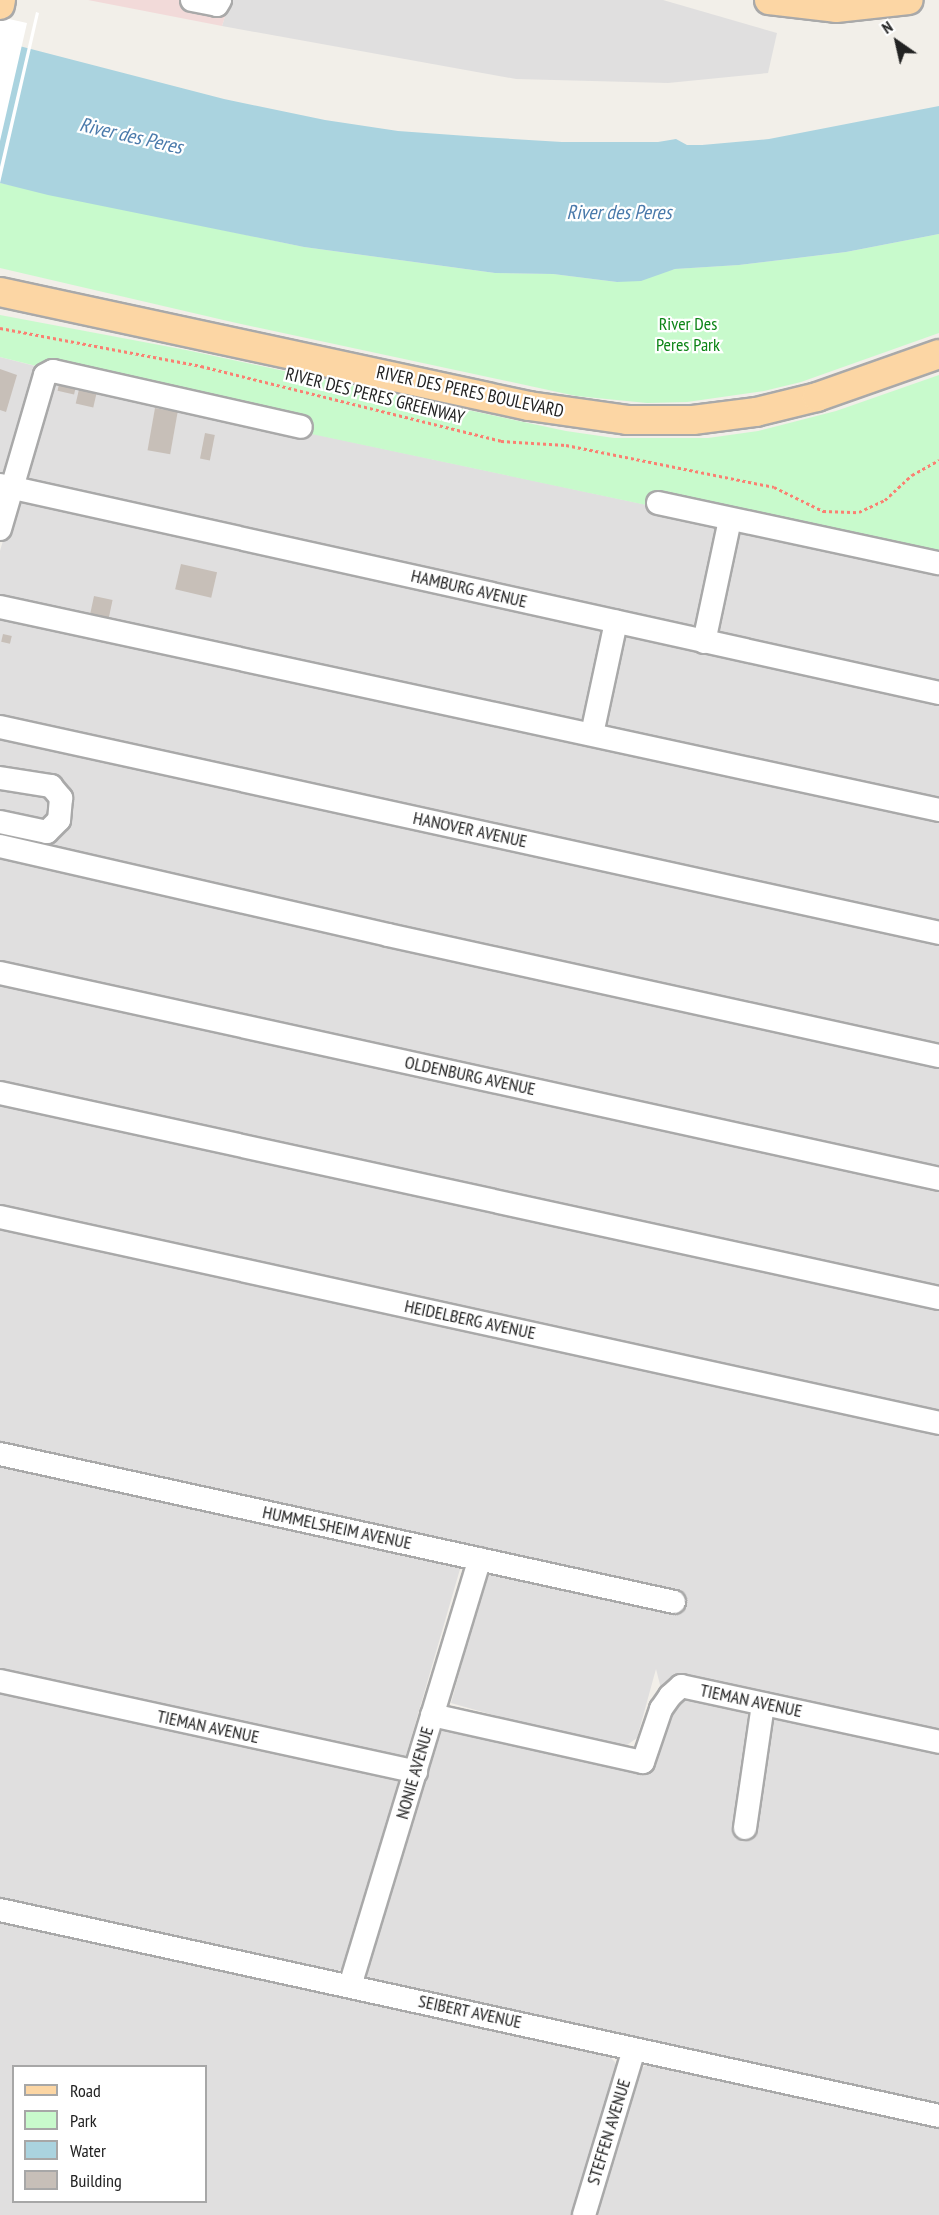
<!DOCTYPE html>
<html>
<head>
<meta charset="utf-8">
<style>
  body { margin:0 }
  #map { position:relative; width:939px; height:2215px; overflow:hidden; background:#f2efe9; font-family:"PT Sans Narrow",sans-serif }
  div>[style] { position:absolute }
  .residential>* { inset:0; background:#e0dfdf }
  .commercial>* { inset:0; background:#f2dad9 }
  .park>* { inset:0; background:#c8facc }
  .water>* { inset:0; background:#aad3df }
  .pier>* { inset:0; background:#fff }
  .building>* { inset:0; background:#c7bfb8; transform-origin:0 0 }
  .path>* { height:3px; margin-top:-1.5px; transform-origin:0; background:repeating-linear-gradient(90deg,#fa8072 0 3px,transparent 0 6px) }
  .roads { filter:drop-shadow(2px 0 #a9a9a9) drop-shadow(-2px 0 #a9a9a9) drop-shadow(0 2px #a9a9a9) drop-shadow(0 -2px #a9a9a9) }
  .minor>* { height:22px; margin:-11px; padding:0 11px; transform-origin:11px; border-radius:11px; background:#fff }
  .major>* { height:28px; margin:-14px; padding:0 14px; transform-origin:14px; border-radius:14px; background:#fcd6a4 }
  span { translate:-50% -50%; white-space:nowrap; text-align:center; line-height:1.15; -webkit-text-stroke:4.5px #fff; paint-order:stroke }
  .park-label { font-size:18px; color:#0c8416 }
  .street-label { font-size:18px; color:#222 }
  .water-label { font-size:20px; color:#4a7aab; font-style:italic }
  .legend { position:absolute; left:12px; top:2065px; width:195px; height:138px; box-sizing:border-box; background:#fff; border:2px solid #a7a7a7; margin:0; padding:8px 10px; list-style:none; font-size:18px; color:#222 }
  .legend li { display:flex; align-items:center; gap:12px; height:30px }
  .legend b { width:30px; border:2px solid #a7a7a7 }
  .north { position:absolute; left:867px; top:12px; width:60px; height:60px; -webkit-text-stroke:4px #fff; paint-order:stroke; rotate:326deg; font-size:16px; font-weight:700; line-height:24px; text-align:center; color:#222 }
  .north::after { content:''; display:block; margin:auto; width:21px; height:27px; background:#222; clip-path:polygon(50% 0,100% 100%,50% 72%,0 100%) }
</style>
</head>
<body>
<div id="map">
  <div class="residential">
    <i style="clip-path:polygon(230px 0,663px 0,777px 33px,768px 73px,668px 83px,516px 79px,222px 26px)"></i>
    <i style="clip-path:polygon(0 357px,43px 368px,8px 475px,0 473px)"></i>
    <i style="clip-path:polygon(50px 378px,939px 567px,939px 2107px,370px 1981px,365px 1975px,433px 1737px,442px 1731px,456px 1730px,647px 1772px,667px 1712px,656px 1669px,637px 1738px,627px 1745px,612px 1744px,521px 1723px,451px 1703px,487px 1572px,484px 1547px,467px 1545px,345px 1966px,338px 1971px,331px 1973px,0 1899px,0 551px)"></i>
    <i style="clip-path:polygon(evenodd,0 1922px,610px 2057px,615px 2062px,616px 2068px,572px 2215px,0 2215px,0 1922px,14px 2066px,206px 2066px,206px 2202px,14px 2202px,14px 2066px)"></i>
    <i style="clip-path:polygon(647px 2064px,939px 2128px,939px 2215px,596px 2215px,641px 2069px)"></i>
  </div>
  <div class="commercial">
    <i style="clip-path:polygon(88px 0,230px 0,222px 26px)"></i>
  </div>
  <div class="park">
    <i style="clip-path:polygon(0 183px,304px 247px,495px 273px,553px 274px,617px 282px,675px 269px,739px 265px,846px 252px,939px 234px,939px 333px,801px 382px,764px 391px,687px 402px,647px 403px,576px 396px,232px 322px,0 268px)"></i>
    <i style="clip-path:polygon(0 315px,186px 350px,566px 431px,614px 438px,708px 438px,758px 431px,836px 411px,939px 375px,939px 567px,302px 432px,0 357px)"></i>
  </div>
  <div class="water">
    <i style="clip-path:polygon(0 41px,224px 99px,325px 120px,398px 131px,481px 137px,562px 142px,658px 142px,676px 139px,687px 145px,702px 145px,769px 139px,939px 106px,939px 234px,846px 252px,739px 265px,675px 269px,641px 281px,617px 282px,553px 274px,495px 273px,304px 247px,48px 195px,0 183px)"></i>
  </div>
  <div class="pier">
    <i style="clip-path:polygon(36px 12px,39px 13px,0 183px,0 167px)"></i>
    <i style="clip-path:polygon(0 17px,27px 23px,0 141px)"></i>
  </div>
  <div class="building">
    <i style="clip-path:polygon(0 369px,17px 375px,6px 412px,0 410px)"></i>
    <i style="left:60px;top:380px;width:17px;height:11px;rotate:13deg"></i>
    <i style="left:80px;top:385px;width:18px;height:19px;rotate:13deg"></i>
    <i style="left:155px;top:408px;width:23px;height:43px;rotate:10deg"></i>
    <i style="left:205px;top:433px;width:10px;height:26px;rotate:11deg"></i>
    <i style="left:181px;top:564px;width:37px;height:26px;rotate:13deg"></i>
    <i style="left:94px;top:596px;width:19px;height:21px;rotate:12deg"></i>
    <i style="left:3px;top:634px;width:9px;height:8px;rotate:13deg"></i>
  </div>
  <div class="path">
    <i style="left:0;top:328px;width:205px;rotate:10.7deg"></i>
    <i style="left:201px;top:366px;width:309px;rotate:14deg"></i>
    <i style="left:501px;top:441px;width:65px;rotate:3.5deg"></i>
    <i style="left:566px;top:445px;width:212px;rotate:11.4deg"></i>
    <i style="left:774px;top:487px;width:55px;rotate:26.1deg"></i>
    <i style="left:823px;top:511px;width:36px;rotate:2deg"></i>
    <i style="left:859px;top:512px;width:29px;rotate:-25deg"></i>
    <i style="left:885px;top:500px;width:37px;rotate:-43deg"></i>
    <i style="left:912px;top:475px;width:31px;rotate:-29deg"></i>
  </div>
  <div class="roads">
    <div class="minor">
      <i style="left:192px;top:0;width:25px;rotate:11deg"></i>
      <i style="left:217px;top:5px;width:6px;rotate:-59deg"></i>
      <i style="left:0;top:485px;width:962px;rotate:12.49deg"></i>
      <i style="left:658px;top:503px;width:287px;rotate:12.1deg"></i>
      <i style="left:0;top:529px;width:160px;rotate:-73.7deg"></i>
      <i style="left:45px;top:375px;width:9px;rotate:-27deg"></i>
      <i style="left:53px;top:371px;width:254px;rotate:12.7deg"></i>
      <i style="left:0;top:607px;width:961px;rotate:12.2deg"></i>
      <i style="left:704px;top:642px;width:125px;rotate:-78deg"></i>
      <i style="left:0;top:727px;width:961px;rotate:12.37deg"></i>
      <i style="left:592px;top:734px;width:115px;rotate:-77.9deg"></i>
      <i style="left:0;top:778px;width:52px;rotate:8.9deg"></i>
      <i style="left:51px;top:786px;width:16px;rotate:50deg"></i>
      <i style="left:61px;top:798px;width:22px;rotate:95deg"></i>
      <i style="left:59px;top:820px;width:17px;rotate:135deg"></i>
      <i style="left:47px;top:832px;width:48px;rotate:-168deg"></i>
      <i style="left:0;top:846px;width:398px;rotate:12.9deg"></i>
      <i style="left:388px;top:935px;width:564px;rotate:12.39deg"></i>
      <i style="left:0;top:973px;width:961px;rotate:12.37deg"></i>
      <i style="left:0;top:1093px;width:961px;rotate:12.32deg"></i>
      <i style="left:0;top:1217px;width:961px;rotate:12.37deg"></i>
      <i style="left:0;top:1454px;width:690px;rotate:12.38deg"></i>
      <i style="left:0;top:1681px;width:426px;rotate:12.3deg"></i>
      <i style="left:432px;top:1715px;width:216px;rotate:12.6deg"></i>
      <i style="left:643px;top:1762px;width:56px;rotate:-71.2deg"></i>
      <i style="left:661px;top:1709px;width:16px;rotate:-55deg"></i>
      <i style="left:670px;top:1696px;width:15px;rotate:-42deg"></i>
      <i style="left:681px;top:1686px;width:264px;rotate:12.2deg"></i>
      <i style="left:745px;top:1828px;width:125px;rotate:-81.7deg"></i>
      <i style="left:0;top:1910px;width:961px;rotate:12.37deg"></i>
      <i style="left:350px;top:1986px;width:446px;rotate:-73.1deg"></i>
      <i style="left:584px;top:2215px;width:173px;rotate:-73.2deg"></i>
    </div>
    <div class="major">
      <i style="left:769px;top:0;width:67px;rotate:6.8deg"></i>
      <i style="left:836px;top:8px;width:73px;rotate:-6.3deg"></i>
      <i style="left:0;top:5px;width:5px;rotate:-79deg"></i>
      <i style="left:0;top:292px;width:541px;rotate:12.16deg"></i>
      <i style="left:529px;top:406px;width:99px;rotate:8.1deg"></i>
      <i style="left:627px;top:420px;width:66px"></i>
      <i style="left:693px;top:420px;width:64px;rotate:-7.2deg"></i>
      <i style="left:756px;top:412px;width:63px;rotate:-13.8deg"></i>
      <i style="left:817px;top:397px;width:129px;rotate:-19.4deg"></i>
    </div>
  </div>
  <div class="park-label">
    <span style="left:688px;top:335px">River Des<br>Peres Park</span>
  </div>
  <div class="street-label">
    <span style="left:470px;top:392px;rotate:12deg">RIVER DES PERES BOULEVARD</span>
    <span style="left:375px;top:396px;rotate:14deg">RIVER DES PERES GREENWAY</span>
    <span style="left:469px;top:589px;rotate:13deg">HAMBURG AVENUE</span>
    <span style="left:470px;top:830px;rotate:12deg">HANOVER AVENUE</span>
    <span style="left:470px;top:1076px;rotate:12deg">OLDENBURG AVENUE</span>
    <span style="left:470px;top:1320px;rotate:12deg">HEIDELBERG AVENUE</span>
    <span style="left:337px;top:1528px;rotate:12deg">HUMMELSHEIM AVENUE</span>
    <span style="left:751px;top:1701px;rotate:12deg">TIEMAN AVENUE</span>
    <span style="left:208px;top:1727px;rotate:12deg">TIEMAN AVENUE</span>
    <span style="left:415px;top:1773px;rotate:-74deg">NONIE AVENUE</span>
    <span style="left:470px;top:2012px;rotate:12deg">SEIBERT AVENUE</span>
    <span style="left:609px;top:2132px;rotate:-73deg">STEFFEN AVENUE</span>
  </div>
  <div class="water-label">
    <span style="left:131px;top:136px;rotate:13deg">River des Peres</span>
    <span style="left:619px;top:212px">River des Peres</span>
  </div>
  <ul class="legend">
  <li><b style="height:8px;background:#fcd6a4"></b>Road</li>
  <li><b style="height:16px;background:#c8facc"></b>Park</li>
  <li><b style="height:16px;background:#aad3df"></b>Water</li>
  <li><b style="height:16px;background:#c7bfb8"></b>Building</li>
  </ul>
  <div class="north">N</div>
</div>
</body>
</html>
